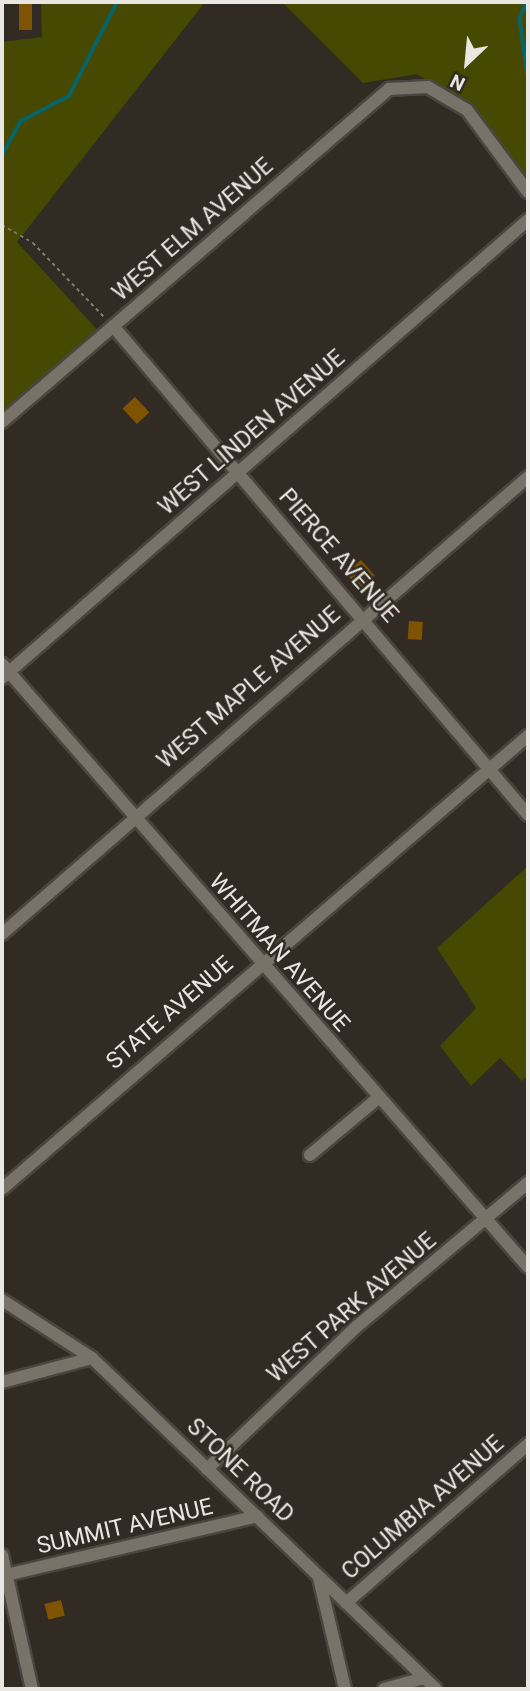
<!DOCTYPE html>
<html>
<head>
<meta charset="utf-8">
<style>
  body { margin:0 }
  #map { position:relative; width:530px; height:1691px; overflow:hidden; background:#312b23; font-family:Roboto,sans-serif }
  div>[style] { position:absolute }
  .green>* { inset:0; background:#474802 }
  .stream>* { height:3.5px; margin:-1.75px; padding:0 1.75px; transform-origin:1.75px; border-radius:1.75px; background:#076469 }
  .building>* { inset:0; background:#7f5301; transform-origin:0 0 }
  .path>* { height:2px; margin-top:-1px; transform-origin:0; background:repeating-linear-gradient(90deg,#7e7972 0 3.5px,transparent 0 7px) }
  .roads { filter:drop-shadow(2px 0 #4a463f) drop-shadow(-2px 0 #4a463f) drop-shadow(0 2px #4a463f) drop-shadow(0 -2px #4a463f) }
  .minor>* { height:12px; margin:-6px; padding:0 6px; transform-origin:6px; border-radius:6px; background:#797269 }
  span { translate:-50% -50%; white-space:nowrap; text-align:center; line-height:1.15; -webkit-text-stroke:5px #312b23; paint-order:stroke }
  .street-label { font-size:23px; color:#eae6e1 }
  .frame { position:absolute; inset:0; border:4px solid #eae6e1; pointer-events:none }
  .north { position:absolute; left:432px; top:28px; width:70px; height:70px; -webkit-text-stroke:5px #312b23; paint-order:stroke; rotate:206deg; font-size:19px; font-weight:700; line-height:28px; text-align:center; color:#eae6e1 }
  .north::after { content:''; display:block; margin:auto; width:24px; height:32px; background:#eae6e1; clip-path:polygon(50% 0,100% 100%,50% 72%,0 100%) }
</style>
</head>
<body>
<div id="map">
  <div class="green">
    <i style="clip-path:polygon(41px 2px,205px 2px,17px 242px,102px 335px,2px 425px,2px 42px,42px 37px)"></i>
    <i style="clip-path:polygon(282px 2px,528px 2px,528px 183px,452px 97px,417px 74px,363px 83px)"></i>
    <i style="clip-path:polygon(528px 866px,528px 1075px,522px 1081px,500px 1058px,471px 1086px,440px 1046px,476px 1008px,437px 948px)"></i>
  </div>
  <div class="stream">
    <i style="left:527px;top:2px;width:18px;rotate:112deg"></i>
    <i style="left:520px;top:19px;width:59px;rotate:82.1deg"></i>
    <i style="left:2px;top:155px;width:39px;rotate:-61deg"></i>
    <i style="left:21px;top:121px;width:54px;rotate:-27.5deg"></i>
    <i style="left:69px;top:96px;width:106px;rotate:-62.9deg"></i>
    <i style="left:2px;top:188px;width:21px;rotate:90deg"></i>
  </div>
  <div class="building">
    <i style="left:19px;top:2px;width:13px;height:28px"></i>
    <i style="left:135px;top:397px;width:21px;height:17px;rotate:47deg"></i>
    <i style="left:361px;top:560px;width:21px;height:20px;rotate:49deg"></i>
    <i style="left:409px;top:621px;width:14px;height:18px;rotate:4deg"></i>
    <i style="left:61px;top:1600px;width:16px;height:17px;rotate:76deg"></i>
  </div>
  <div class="path">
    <i style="left:2px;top:41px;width:7px;rotate:-82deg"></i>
    <i style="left:2px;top:225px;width:36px;rotate:30deg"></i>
    <i style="left:33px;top:243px;width:104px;rotate:46.2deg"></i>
  </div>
  <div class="roads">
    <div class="minor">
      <i style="left:113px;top:326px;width:641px;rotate:49.68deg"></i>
      <i style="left:2px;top:422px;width:511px;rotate:-40.71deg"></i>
      <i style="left:389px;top:89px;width:39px;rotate:-3deg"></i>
      <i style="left:428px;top:87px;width:45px;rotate:30.5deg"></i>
      <i style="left:467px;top:110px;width:102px;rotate:53.4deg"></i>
      <i style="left:2px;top:664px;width:800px;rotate:48.9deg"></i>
      <i style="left:2px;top:678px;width:697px;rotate:-41.05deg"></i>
      <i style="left:2px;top:934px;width:697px;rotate:-40.98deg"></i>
      <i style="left:310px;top:1155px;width:87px;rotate:-39.9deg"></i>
      <i style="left:2px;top:1189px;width:694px;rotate:-40.74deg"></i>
      <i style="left:2px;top:1300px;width:107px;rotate:32.8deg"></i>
      <i style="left:92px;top:1358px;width:477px;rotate:43.9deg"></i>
      <i style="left:2px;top:1382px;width:93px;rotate:-14.9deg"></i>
      <i style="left:207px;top:1469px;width:204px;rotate:-43.6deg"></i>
      <i style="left:355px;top:1328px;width:226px;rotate:-40deg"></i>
      <i style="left:2px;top:1555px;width:137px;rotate:77.4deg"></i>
      <i style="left:2px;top:1576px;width:262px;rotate:-13.2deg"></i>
      <i style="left:319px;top:1578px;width:114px;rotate:76.8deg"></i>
      <i style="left:346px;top:1603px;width:242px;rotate:-41.1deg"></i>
      <i style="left:384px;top:1689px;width:41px;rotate:-15.4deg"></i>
    </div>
  </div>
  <div class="street-label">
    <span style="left:193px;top:230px;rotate:-41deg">WEST ELM AVENUE</span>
    <span style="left:252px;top:433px;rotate:-41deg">WEST LINDEN AVENUE</span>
    <span style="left:338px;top:556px;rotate:49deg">PIERCE AVENUE</span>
    <span style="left:249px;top:688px;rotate:-41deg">WEST MAPLE AVENUE</span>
    <span style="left:279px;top:953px;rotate:49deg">WHITMAN AVENUE</span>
    <span style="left:170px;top:1013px;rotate:-41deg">STATE AVENUE</span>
    <span style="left:352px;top:1308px;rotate:-41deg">WEST PARK AVENUE</span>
    <span style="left:240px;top:1471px;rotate:44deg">STONE ROAD</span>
    <span style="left:423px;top:1508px;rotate:-41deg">COLUMBIA AVENUE</span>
    <span style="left:125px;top:1527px;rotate:-13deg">SUMMIT AVENUE</span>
  </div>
  <div class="frame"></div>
  <div class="north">N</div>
</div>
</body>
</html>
